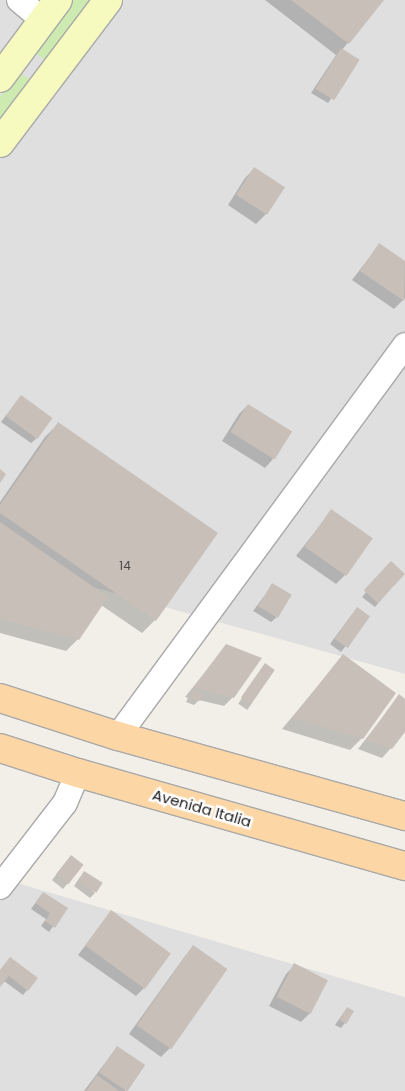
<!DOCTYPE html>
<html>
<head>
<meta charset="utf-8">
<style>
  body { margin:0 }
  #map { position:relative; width:405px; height:1091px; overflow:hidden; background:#f2efe9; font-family:Poppins,sans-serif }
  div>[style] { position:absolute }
  .residential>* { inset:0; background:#e0dfdf }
  .grass>* { inset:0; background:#cdebb0 }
  .shadow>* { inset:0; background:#0003; transform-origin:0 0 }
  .building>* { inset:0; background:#c7bfb8; transform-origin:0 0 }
  .roads { filter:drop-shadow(1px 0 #a9a9a9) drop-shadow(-1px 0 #a9a9a9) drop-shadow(0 1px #a9a9a9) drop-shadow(0 -1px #a9a9a9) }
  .minor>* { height:24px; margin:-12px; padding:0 12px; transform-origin:12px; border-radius:12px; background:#fff }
  .secondary>* { height:28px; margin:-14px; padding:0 14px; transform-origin:14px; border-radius:14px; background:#f7fabf }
  .primary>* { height:28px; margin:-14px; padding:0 14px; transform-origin:14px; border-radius:14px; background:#fcd6a4 }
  span { translate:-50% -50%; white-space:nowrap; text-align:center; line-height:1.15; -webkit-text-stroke:5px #fff; paint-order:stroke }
  .number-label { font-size:12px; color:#4b4948 }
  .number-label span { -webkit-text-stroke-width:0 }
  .street-label { font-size:15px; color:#222 }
</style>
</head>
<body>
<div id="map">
  <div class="residential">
    <i style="clip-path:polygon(0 0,405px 0,405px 674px,0 561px)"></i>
    <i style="clip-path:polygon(0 878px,405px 997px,405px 1091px,0 1091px)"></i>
  </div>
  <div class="grass">
    <i style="clip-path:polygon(73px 0,91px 0,45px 60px,34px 52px)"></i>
    <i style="clip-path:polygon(19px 72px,30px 80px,0 121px,0 97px)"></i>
  </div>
  <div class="shadow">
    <i style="clip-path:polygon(265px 0,382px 0,342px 50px,358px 60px,328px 103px,311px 93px,336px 55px)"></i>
    <i style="clip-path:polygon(254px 169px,283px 188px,265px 215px,256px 224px,228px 205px,245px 178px)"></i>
    <i style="clip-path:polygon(379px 245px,405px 263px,405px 298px,394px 309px,352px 280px)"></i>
    <i style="clip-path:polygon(17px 401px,36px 439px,31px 443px,1px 422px)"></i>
    <i style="clip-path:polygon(248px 405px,273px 459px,265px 468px,222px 441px,239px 414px)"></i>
    <i style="clip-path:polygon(58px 424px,155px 620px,142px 633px,101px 605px,78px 639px,66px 651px,0 633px,0 502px,45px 437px)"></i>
    <i style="clip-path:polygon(332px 510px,345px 575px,336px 584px,296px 556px)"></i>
    <i style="clip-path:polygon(386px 568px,404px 573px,375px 607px,362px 597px)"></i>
    <i style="clip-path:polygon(273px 584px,276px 618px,271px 622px,253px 611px)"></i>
    <i style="clip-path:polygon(353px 613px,368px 617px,341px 652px,330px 644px)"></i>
    <i style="clip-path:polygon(226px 646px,233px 697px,224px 706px,199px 700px,194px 705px,186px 702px,188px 698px,185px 697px)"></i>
    <i style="clip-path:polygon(343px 656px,362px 738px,350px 750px,282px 729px)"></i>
    <i style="left:265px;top:664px;width:11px;height:48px;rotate:34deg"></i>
    <i style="clip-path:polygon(399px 696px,405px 701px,405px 730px,391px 748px,382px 758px,358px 749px)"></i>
    <i style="clip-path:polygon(67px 861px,67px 884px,63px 889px,52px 880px)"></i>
    <i style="clip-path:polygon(80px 877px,95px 893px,90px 898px,74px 886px)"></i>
    <i style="clip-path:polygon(39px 898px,66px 908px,49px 932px,41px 926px,46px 919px,31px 909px)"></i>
    <i style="clip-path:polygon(111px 912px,145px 987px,136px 996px,78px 955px)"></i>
    <i style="clip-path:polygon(194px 947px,225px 969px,170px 1048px,161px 1057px,129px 1034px,185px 956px)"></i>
    <i style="clip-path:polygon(5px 964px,27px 990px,23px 995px,4px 981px,0 985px,0 971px)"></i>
    <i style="clip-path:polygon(295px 965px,310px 1013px,301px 1022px,269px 1006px,286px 974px)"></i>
    <i style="clip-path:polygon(347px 1008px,345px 1023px,341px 1028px,335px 1025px)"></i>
    <i style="clip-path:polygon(117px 1047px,143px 1066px,125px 1091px,84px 1091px)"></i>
  </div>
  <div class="building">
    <i style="clip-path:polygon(291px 0,384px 0,349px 44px)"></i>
    <i style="left:341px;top:48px;width:22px;height:48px;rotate:32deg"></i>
    <i style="left:254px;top:167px;width:37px;height:33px;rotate:33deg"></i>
    <i style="clip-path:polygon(379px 243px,405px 261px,404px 301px,360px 271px)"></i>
    <i style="left:21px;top:395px;width:39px;height:26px;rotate:36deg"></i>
    <i style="left:248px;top:404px;width:52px;height:33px;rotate:32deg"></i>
    <i style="clip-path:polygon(58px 422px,218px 533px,156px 621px,0 513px,0 505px)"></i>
    <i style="clip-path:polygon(0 469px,6px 474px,0 483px)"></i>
    <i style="left:331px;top:509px;width:51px;height:46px;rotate:35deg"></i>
    <i style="clip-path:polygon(0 522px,108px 597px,79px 640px,0 619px)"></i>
    <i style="left:391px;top:561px;width:19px;height:40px;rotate:43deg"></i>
    <i style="left:272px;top:583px;width:23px;height:27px;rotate:31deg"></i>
    <i style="left:357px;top:607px;width:16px;height:39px;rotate:35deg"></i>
    <i style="clip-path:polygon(226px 644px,262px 658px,234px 698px,193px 688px)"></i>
    <i style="clip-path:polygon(343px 654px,396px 693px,363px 739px,292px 718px)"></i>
    <i style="left:265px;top:663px;width:12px;height:42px;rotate:35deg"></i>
    <i style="clip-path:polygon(193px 691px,203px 694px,200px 701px,190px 698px)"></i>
    <i style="clip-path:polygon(399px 694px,405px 699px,405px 732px,392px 749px,366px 740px)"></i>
    <i style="left:71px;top:855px;width:16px;height:25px;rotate:38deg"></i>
    <i style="left:84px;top:871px;width:22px;height:12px;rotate:32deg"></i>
    <i style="clip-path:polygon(43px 892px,68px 908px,55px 928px,45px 921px,50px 913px,35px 903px)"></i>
    <i style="left:111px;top:910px;width:74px;height:44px;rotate:36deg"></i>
    <i style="left:193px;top:945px;width:42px;height:98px;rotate:35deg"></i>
    <i style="clip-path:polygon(10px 957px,38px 978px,28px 991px,9px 976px,0 987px,0 970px)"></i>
    <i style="left:294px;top:963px;width:38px;height:38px;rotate:27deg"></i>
    <i style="left:347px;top:1007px;width:8px;height:15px;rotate:30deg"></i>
    <i style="left:117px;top:1046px;width:34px;height:32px;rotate:34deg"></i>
    <i style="clip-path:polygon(97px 1075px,119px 1091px,86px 1091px)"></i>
  </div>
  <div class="roads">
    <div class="minor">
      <i style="left:19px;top:0;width:31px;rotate:40deg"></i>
      <i style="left:118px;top:736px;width:485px;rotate:-53.7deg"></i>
      <i style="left:0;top:887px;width:106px;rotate:-52.3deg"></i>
      <i style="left:65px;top:803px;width:33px;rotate:-67deg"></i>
    </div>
    <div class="secondary">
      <i style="left:0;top:78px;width:97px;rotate:-53.4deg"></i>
      <i style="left:0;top:143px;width:179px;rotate:-52.9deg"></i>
    </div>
    <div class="primary">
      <i style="left:0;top:698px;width:124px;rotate:17.9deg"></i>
      <i style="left:118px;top:736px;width:298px;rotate:15.6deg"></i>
      <i style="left:0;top:748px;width:82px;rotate:17.8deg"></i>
      <i style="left:78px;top:773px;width:340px;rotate:15.9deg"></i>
    </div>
  </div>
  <div class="number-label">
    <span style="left:125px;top:566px">14</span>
  </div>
  <div class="street-label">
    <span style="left:202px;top:808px;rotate:16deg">Avenida Italia</span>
  </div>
</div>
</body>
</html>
